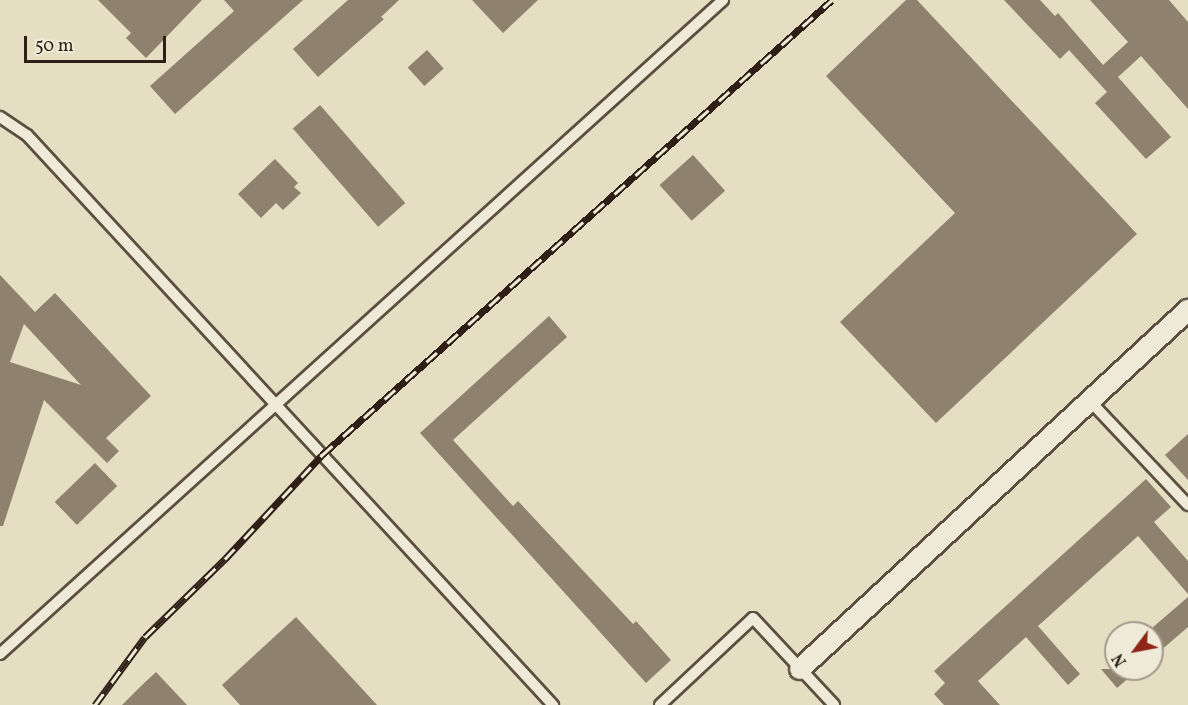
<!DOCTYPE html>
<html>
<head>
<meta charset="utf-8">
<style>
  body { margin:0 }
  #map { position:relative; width:1188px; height:705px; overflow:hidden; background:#e5dec2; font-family:Vollkorn,serif }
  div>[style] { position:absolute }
  .building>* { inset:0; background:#8e826f; transform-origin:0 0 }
  .roads { filter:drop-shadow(2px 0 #5c4f41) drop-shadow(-2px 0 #5c4f41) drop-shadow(0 2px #5c4f41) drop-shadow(0 -2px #5c4f41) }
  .lane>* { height:10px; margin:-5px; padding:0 5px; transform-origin:5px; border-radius:5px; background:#eeead7 }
  .street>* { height:20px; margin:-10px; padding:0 10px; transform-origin:10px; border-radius:10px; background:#eeead7 }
  .rail>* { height:7px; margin-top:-3.5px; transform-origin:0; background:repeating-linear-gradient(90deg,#eeead7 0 14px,#2f1f16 0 28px); box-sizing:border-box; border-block:2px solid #2f1f16 }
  span { translate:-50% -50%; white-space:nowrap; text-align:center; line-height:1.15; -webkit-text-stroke:4.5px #eeead7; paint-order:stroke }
  .north { position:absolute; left:1104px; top:621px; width:60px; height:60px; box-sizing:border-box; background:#eeead7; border:2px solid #a2998a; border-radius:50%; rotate:238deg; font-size:16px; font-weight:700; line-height:24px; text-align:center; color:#2f1f16 }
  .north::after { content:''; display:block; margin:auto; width:21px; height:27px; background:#8f2418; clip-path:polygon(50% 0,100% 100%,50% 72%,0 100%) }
  .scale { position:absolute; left:24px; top:36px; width:142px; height:27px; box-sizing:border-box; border:3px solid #2f1f16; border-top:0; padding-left:8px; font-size:18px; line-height:21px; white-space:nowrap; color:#2f1f16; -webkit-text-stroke:4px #eeead7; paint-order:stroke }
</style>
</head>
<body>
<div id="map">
  <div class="building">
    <i style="clip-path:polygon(98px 0,202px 0,146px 58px,126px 38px,131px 33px)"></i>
    <i style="clip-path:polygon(224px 0,303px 0,175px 114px,150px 86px,234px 11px)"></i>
    <i style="clip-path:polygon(348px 0,399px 0,381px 17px,384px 19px,318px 77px,293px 49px)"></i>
    <i style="clip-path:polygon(472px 0,538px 0,503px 33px)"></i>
    <i style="clip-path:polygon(906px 0,917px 0,1137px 234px,936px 423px,840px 322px,955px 213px,826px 76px)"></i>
    <i style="clip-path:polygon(1004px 0,1040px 0,1055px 16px,1058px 13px,1103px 65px,1128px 42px,1090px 0,1169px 0,1188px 22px,1188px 109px,1141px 56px,1118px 77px,1171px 137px,1146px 159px,1095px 103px,1107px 92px,1069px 50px,1060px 59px)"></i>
    <i style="left:427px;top:50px;width:25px;height:26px;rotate:48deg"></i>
    <i style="left:320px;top:105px;width:130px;height:36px;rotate:49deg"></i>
    <i style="left:693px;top:155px;width:48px;height:45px;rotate:48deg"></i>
    <i style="clip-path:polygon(275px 159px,298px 183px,294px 187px,301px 193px,283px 210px,276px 203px,261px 218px,238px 194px)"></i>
    <i style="clip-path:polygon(evenodd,0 275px,35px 312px,55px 293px,151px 396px,106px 438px,119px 451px,107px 463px,44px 400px,3px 526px,0 526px,0 275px,24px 324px,81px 385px,10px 362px,24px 324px)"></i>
    <i style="clip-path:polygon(549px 316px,567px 337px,453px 440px,513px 506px,518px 501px,633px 624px,636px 621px,671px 660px,646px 683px,420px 433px)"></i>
    <i style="clip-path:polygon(1188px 434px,1188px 480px,1165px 455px)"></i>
    <i style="left:95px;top:463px;width:32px;height:56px;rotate:46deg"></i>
    <i style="clip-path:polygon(1146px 479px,1171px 507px,1154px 522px,1188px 561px,1188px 594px,1138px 536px,1038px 626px,1080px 674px,1068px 685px,1026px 637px,978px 681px,1000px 705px,944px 705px,934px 694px,945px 683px,934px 671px)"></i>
    <i style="clip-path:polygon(1188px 597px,1188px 627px,1152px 658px,1152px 628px)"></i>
    <i style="clip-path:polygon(296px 617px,377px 705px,240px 705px,222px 685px)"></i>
    <i style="clip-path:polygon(1101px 669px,1139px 669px,1117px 688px)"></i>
    <i style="clip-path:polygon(156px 672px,187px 705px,122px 705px,140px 687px)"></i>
  </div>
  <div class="roads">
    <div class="lane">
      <i style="left:0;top:117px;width:32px;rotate:34deg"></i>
      <i style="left:27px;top:135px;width:776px;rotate:47.3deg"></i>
      <i style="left:1090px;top:401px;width:143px;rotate:46.7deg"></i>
      <i style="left:0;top:654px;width:975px;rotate:-42.13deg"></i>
      <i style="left:660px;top:705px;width:127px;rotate:-43.1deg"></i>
      <i style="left:753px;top:618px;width:119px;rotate:47deg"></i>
    </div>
    <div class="street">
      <i style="left:800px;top:669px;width:529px;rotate:-42.78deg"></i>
    </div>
  </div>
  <div class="rail">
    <i style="left:95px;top:705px;width:84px;rotate:-53.7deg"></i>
    <i style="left:145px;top:637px;width:112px;rotate:-44.3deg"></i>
    <i style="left:225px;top:559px;width:142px;rotate:-47deg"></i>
    <i style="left:322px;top:455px;width:683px;rotate:-41.74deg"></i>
  </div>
  <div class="north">N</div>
  <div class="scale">50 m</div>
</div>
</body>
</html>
